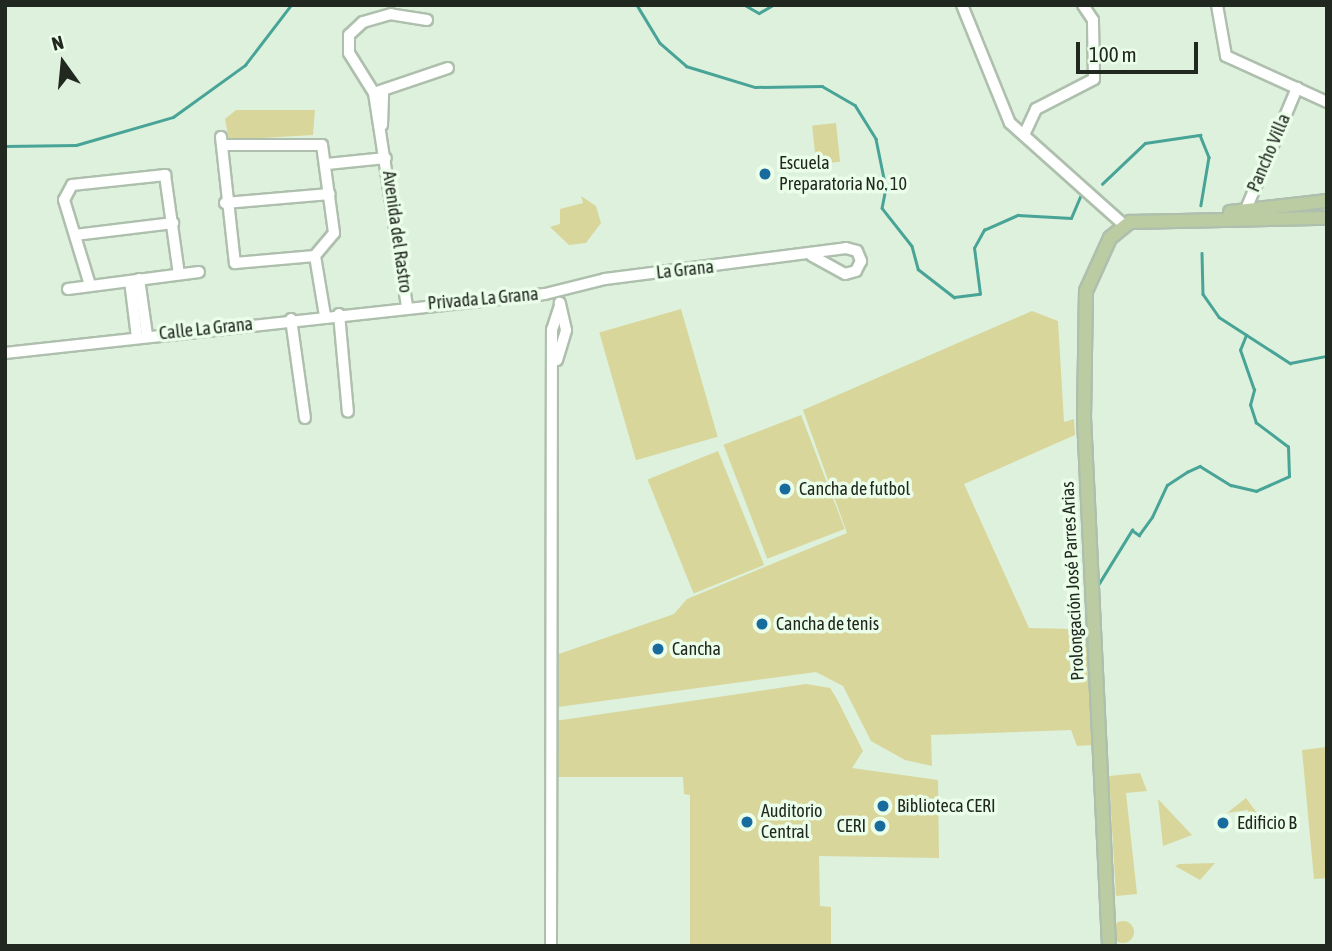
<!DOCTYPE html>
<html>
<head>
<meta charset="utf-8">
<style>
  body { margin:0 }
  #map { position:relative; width:1332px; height:951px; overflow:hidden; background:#def1dd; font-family:"Asap Condensed",sans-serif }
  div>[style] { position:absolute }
  .green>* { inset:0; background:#d8d69b; transform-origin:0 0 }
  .round { border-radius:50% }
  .stream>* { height:2.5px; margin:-1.25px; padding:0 1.25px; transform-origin:1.25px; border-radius:1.25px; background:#48a497 }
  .roads { filter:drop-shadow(2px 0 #aec0ad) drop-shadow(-2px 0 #aec0ad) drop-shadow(0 2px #aec0ad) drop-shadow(0 -2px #aec0ad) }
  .minor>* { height:10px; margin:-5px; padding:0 5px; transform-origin:5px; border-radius:5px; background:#fff }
  .major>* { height:12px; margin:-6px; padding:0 6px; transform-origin:6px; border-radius:6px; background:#bccca2 }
  .dots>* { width:19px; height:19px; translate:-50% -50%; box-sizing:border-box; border:4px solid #ebfeea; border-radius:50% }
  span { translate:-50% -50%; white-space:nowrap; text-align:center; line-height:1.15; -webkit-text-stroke:7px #ebfeea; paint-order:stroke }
  .street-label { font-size:18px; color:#212820 }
  .poi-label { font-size:18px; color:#212820 }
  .left { translate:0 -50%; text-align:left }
  .right { translate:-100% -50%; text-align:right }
  .frame { position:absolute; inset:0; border:7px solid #212820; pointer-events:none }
  .north { position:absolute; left:28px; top:28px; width:70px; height:70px; -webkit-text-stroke:5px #ebfeea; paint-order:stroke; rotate:345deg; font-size:19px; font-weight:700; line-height:28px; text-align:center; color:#212820 }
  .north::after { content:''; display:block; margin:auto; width:24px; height:32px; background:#212820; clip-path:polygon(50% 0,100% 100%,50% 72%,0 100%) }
  .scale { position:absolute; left:1076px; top:42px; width:122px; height:32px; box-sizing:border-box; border:4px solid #212820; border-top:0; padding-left:9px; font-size:21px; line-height:24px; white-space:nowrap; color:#212820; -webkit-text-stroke:5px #ebfeea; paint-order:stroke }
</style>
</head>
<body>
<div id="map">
  <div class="green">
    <i style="clip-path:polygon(236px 110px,315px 110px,313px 135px,229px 140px,225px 119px)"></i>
    <i style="left:836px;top:123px;width:39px;height:24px;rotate:84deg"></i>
    <i style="clip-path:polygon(581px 196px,596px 206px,601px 223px,586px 243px,569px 245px,550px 227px,560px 224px,560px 209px,583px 203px)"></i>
    <i style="left:681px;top:309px;width:133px;height:85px;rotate:74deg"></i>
    <i style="clip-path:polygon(1032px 311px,1058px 321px,1064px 422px,1074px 419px,1075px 435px,964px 484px,1029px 628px,1071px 629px,1088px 638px,1093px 745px,1077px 746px,1071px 730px,931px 735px,932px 766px,905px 760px,871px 741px,843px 686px,816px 672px,558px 707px,556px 655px,674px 614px,687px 599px,847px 533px,803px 410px)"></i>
    <i style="left:801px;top:415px;width:122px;height:83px;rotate:69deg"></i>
    <i style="left:718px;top:451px;width:123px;height:76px;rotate:68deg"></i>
    <i style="clip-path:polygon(806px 684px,830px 688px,837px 699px,863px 751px,852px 768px,938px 780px,939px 858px,819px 856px,820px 906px,831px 907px,831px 946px,690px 946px,690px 795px,684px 794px,683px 777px,554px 777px,555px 721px)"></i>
    <i style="clip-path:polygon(1327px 747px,1327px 878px,1314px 879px,1302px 750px)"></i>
    <i style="clip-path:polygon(1140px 773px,1147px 791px,1126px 793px,1137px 894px,1116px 896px,1109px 776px)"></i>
    <i style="clip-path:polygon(1246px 798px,1264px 823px,1251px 827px,1248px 810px,1227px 813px)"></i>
    <i style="clip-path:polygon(1158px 799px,1192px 835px,1163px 846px)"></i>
    <i style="clip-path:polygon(1215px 863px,1200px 880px,1175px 866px,1179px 864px)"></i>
    <i class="round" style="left:1112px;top:921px;width:22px;height:22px"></i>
  </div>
  <div class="stream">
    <i style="left:637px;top:5px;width:44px;rotate:58.8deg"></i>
    <i style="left:660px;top:43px;width:35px;rotate:41deg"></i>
    <i style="left:686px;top:66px;width:72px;rotate:16.9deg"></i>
    <i style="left:755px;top:87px;width:67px;rotate:-0.9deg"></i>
    <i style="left:822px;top:86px;width:38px;rotate:30deg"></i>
    <i style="left:855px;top:105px;width:40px;rotate:58deg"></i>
    <i style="left:876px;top:139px;width:50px;rotate:78.5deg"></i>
    <i style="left:886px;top:188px;width:20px;rotate:101deg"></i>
    <i style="left:882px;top:208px;width:48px;rotate:51.7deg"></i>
    <i style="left:912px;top:246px;width:24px;rotate:75deg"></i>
    <i style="left:918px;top:269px;width:46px;rotate:37.9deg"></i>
    <i style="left:954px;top:297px;width:26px;rotate:-7deg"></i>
    <i style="left:980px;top:294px;width:46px;rotate:-97.4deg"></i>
    <i style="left:974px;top:248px;width:21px;rotate:-61deg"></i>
    <i style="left:984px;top:230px;width:37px;rotate:-24deg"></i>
    <i style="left:1018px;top:215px;width:53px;rotate:3.2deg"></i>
    <i style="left:1071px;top:218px;width:23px;rotate:-67deg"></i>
    <i style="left:745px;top:5px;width:16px;rotate:30deg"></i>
    <i style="left:759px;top:13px;width:16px;rotate:-30deg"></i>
    <i style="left:5px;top:146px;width:71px;rotate:-0.8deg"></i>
    <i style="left:76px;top:145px;width:101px;rotate:-16.1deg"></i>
    <i style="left:173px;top:117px;width:89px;rotate:-35.8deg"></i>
    <i style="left:245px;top:65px;width:76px;rotate:-52.5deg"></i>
    <i style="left:1102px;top:184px;width:59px;rotate:-43.6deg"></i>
    <i style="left:1145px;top:143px;width:56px;rotate:-8.3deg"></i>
    <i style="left:1200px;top:135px;width:24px;rotate:68deg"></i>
    <i style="left:1209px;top:157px;width:49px;rotate:99.5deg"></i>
    <i style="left:1202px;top:253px;width:41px;rotate:88.6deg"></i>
    <i style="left:1203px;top:294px;width:28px;rotate:55deg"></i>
    <i style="left:1219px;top:317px;width:85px;rotate:32.9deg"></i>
    <i style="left:1290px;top:363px;width:38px;rotate:-11deg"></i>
    <i style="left:1098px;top:585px;width:65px;rotate:-58.3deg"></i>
    <i style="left:1132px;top:530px;width:9px;rotate:36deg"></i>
    <i style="left:1139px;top:535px;width:22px;rotate:-54deg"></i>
    <i style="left:1152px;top:517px;width:35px;rotate:-65deg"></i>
    <i style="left:1167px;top:485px;width:24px;rotate:-33deg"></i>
    <i style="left:1187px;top:472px;width:14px;rotate:-25deg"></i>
    <i style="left:1200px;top:466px;width:36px;rotate:32deg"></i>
    <i style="left:1231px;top:485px;width:26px;rotate:13deg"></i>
    <i style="left:1256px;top:491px;width:36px;rotate:-24deg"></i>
    <i style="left:1289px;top:476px;width:29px;rotate:-92deg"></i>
    <i style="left:1288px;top:447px;width:40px;rotate:-143deg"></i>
    <i style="left:1256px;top:423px;width:19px;rotate:-108deg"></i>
    <i style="left:1250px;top:405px;width:16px;rotate:-75deg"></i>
    <i style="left:1254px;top:390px;width:42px;rotate:-109.3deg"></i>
    <i style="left:1240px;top:350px;width:16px;rotate:-68deg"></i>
  </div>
  <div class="roads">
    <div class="minor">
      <i style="left:962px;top:5px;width:127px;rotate:67.9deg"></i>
      <i style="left:1010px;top:123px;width:152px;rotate:41.8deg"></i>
      <i style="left:1217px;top:5px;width:52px;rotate:80deg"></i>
      <i style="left:1226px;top:56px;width:111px;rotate:24.5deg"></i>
      <i style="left:427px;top:20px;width:36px;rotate:-171deg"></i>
      <i style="left:391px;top:14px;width:29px;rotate:164deg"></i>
      <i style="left:363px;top:22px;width:19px;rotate:137deg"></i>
      <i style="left:349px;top:35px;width:18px;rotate:90deg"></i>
      <i style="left:349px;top:53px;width:47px;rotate:58deg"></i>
      <i style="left:374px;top:93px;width:78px;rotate:-18.7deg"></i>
      <i style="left:374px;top:93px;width:216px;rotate:81.2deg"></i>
      <i style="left:382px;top:125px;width:33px;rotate:-88deg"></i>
      <i style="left:1024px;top:135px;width:29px;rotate:-65deg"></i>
      <i style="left:1036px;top:109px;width:65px;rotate:-27.3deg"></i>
      <i style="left:1094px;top:79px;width:59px;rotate:-91deg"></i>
      <i style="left:1093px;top:20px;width:18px;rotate:-124deg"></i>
      <i style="left:221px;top:137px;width:127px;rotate:83.7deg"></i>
      <i style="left:235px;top:263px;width:80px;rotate:-5deg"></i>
      <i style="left:222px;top:145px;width:100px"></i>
      <i style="left:322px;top:145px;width:89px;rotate:82.2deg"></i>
      <i style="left:334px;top:233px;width:30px;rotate:130deg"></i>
      <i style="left:327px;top:164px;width:59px;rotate:-5.8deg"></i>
      <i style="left:225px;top:203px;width:105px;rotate:-4.9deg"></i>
      <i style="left:1244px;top:214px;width:137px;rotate:-67.2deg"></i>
      <i style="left:75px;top:235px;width:99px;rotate:-7deg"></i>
      <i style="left:315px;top:256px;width:61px;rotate:80.5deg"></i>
      <i style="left:139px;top:279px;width:57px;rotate:81.9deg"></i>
      <i style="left:130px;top:281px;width:56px;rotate:82.9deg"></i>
      <i style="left:90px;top:285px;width:89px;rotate:-107deg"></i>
      <i style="left:64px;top:200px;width:17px;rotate:-62deg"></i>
      <i style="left:72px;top:185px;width:94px;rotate:-6.1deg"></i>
      <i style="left:165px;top:175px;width:100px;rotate:82deg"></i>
      <i style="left:68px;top:289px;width:132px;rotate:-7.4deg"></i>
      <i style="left:339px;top:314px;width:98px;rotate:84.8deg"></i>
      <i style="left:291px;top:319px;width:100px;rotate:82deg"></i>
      <i style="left:5px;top:353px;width:543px;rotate:-6.24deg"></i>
      <i style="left:545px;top:294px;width:62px;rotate:-14deg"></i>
      <i style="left:605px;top:279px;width:243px;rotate:-7.3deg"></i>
      <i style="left:846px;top:248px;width:11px;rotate:15deg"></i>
      <i style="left:857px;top:251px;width:11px;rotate:68deg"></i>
      <i style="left:861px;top:261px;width:11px;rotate:117deg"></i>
      <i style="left:856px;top:271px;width:11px;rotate:165deg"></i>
      <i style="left:845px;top:274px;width:38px;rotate:-151deg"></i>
      <i style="left:557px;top:360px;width:31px;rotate:-73deg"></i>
      <i style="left:566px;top:330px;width:28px;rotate:-103deg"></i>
      <i style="left:551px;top:946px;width:616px;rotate:-89.91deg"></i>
      <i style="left:552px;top:330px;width:26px;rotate:-72deg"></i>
    </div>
    <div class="major">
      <i style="left:1230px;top:212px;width:98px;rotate:-6.5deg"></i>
      <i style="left:1109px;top:946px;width:529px;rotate:-92.71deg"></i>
      <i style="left:1084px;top:418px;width:127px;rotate:-89.1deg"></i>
      <i style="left:1086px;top:291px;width:58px;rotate:-65.6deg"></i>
      <i style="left:1110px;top:238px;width:26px;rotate:-39deg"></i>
      <i style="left:1130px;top:222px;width:197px;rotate:-1.2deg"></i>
    </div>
  </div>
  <div class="dots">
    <i style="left:765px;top:174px;background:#186c9d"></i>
    <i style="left:785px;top:489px;background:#186c9d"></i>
    <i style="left:762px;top:624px;background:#186c9d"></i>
    <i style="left:658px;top:649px;background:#186c9d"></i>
    <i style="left:883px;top:806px;background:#186c9d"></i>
    <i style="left:747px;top:822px;background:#186c9d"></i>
    <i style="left:1223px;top:823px;background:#186c9d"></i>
    <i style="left:880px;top:826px;background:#186c9d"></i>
  </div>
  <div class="street-label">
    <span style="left:1269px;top:153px;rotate:-67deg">Pancho Villa</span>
    <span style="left:397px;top:232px;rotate:82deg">Avenida del Rastro</span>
    <span style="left:685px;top:270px;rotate:-6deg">La Grana</span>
    <span style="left:483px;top:299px;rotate:-5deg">Privada La Grana</span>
    <span style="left:206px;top:329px;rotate:-6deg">Calle La Grana</span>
    <span style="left:1073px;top:581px;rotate:-93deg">Prolongación José Parres Arias</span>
  </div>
  <div class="poi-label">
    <span class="left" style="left:779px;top:174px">Escuela<br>Preparatoria No. 10</span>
    <span class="left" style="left:799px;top:489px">Cancha de futbol</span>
    <span class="left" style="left:776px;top:624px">Cancha de tenis</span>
    <span class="left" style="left:672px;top:649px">Cancha</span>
    <span class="left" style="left:897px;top:806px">Biblioteca CERI</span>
    <span class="left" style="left:761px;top:822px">Auditorio<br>Central</span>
    <span class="left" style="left:1237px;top:823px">Edificio B</span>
    <span class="right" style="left:866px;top:826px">CERI</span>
  </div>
  <div class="frame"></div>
  <div class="north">N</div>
  <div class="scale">100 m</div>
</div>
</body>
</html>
